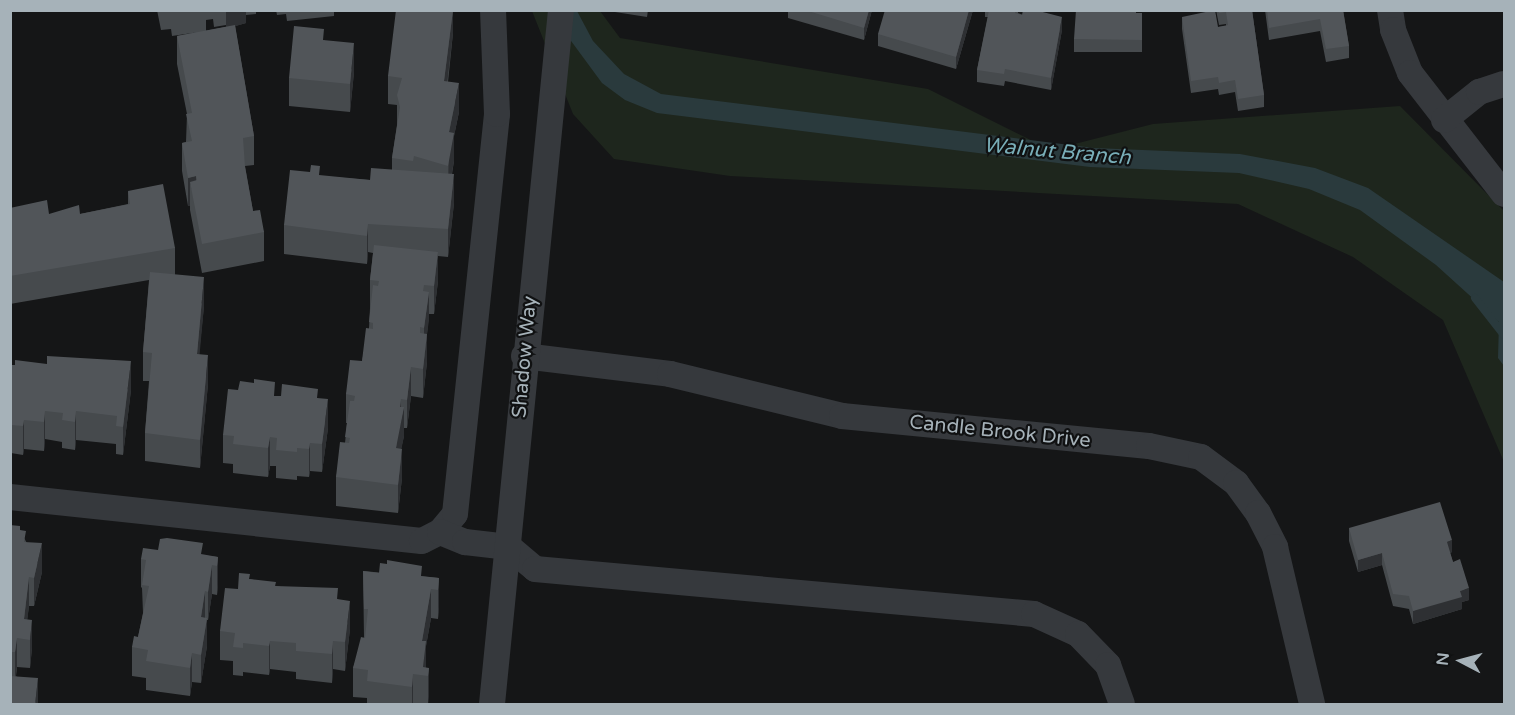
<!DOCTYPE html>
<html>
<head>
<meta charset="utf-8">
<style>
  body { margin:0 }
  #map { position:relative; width:1515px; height:715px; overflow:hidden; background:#151617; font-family:"Varela Round",sans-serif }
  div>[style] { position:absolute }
  .green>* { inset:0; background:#1e261d }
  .water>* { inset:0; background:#2a3a3d }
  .stream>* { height:8px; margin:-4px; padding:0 4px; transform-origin:4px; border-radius:4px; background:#2a3a3d }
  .minor>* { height:26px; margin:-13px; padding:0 13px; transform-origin:13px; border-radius:13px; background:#36393d }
  .wall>* { inset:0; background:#464a4d }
  .shaded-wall>* { inset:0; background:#2e3033 }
  .building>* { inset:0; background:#515559 }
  span { translate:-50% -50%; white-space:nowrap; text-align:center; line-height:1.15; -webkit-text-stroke:4.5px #101112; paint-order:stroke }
  .street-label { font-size:20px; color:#a6b2b9 }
  .water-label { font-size:21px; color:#79aeb8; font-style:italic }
  .frame { position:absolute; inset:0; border:12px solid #a6b2b9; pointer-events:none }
  .north { position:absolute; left:1431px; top:631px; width:60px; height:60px; -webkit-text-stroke:4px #101112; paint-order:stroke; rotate:276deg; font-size:16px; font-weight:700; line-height:24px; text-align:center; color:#a6b2b9 }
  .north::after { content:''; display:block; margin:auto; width:21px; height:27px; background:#a6b2b9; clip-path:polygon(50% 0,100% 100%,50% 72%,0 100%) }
</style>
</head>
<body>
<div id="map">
  <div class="green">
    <i style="clip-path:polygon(532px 11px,600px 11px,620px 38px,928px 89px,1051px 150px,1153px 124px,1400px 106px,1504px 211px,1504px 462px,1443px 320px,1353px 257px,1238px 204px,730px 176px,614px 159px,573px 114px)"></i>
  </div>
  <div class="water">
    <i style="clip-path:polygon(549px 11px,577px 11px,593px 41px,624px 74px,661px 94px,1094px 148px,1240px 154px,1315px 168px,1368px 188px,1504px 282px,1504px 366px,1498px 358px,1499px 322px,1436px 265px,1360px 210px,1309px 189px,1239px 173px,1090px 167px,657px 113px,625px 100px,602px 83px)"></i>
  </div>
  <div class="stream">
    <i style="left:1475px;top:298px;width:47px;rotate:51.9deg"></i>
  </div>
  <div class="minor">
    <i style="left:1390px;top:10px;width:20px;rotate:81deg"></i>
    <i style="left:1393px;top:30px;width:46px;rotate:68.4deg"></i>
    <i style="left:1410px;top:73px;width:153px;rotate:52.2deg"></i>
    <i style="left:1444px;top:120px;width:45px;rotate:-38.7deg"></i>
    <i style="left:1479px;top:92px;width:26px;rotate:-18deg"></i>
    <i style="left:524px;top:356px;width:147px;rotate:7deg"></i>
    <i style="left:670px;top:374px;width:177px;rotate:13.7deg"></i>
    <i style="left:842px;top:416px;width:308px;rotate:5.6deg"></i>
    <i style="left:1149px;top:446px;width:53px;rotate:11.9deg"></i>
    <i style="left:1201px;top:457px;width:44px;rotate:36.6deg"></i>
    <i style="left:1236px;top:483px;width:37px;rotate:54deg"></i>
    <i style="left:1258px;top:513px;width:38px;rotate:63deg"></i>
    <i style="left:1275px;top:547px;width:161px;rotate:76.7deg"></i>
    <i style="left:10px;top:497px;width:414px;rotate:6.1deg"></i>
    <i style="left:422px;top:541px;width:20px;rotate:-27deg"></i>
    <i style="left:440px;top:532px;width:23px;rotate:-50deg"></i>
    <i style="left:455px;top:514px;width:402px;rotate:-84deg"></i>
    <i style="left:497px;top:114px;width:104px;rotate:-92.2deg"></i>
    <i style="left:440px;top:532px;width:27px;rotate:22deg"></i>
    <i style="left:465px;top:542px;width:44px;rotate:6.5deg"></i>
    <i style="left:509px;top:547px;width:34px;rotate:40deg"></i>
    <i style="left:535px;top:569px;width:501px;rotate:5.15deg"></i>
    <i style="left:1034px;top:614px;width:48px;rotate:24.4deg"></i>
    <i style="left:1078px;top:634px;width:43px;rotate:45.9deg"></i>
    <i style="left:1108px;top:665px;width:41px;rotate:70.3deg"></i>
    <i style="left:492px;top:704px;width:697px;rotate:-84.32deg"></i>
  </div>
  <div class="wall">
    <i style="clip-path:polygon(157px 10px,256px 10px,256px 14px,246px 15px,246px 23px,235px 26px,254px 136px,254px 165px,245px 166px,253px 211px,264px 232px,264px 261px,202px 273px,190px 210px,190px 206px,188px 206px,182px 171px,182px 143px,186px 142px,187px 114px,177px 64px,177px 36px,226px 27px,226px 25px,214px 27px,213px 19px,206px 20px,206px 31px,172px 36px,171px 29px,161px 30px)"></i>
    <i style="clip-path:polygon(276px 10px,334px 10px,334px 16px,287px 21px,286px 14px,277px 15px)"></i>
    <i style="clip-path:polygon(453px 10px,453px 33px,448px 82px,459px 112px,454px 136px,454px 161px,452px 174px,454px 203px,448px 257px,438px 256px,438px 281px,434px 314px,429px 314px,427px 334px,427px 362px,423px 398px,411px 396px,407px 428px,404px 428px,404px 436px,401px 449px,402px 478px,398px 513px,336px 506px,336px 477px,345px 443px,347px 423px,346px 423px,346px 394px,362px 361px,369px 328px,370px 308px,370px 280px,373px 253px,368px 252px,367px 264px,284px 254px,284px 225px,320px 176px,370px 180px,392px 170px,392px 158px,397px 125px,397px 105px,388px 104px,388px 76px)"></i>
    <i style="clip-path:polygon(615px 10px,648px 10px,647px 17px,615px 12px)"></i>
    <i style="clip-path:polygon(788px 10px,872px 10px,864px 40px,788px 18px)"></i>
    <i style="clip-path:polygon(973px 10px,956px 69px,878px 46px,878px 34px)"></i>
    <i style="clip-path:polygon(985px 10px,1018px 10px,1018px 13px,1062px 30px,1051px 90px,1005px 81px,1004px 86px,977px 82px,977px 70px,988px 17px,985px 17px)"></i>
    <i style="clip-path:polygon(1216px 10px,1252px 10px,1264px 95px,1264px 107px,1238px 111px,1235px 92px,1219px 95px,1218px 89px,1191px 93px,1182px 29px,1182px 17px,1218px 27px,1226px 26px,1226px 24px,1219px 25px)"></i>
    <i style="clip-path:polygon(1265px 10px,1343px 10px,1349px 46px,1349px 58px,1326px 62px,1320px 31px,1269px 40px)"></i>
    <i style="clip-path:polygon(1136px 13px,1142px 13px,1142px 52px,1074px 52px,1074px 39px)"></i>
    <i style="clip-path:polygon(324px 40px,354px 72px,350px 112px,289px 106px,289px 78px)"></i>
    <i style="clip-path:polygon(128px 191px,175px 248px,175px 275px,204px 306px,199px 354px,208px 384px,200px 468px,145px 461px,145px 433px,149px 381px,143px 381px,143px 352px,149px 280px,10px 304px,10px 208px,49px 214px,80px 214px,128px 204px)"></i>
    <i style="clip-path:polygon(10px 365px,131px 390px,123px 455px,116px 454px,116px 444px,76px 440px,75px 450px,62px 448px,62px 442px,45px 439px,44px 451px,24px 449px,23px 455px,11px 453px)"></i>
    <i style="clip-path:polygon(275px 396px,318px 398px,328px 428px,322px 472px,310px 471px,309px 477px,297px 476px,297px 480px,276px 478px,276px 466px,270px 466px,268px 477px,233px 473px,233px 464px,223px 463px,223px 435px)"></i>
    <i style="clip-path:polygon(10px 525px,20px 530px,42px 572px,34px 606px,29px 606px,27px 620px,32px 648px,30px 668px,17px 667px,16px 676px,38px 705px,10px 705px)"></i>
    <i style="clip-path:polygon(1349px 528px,1452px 552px,1450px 553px,1453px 562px,1469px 600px,1462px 602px,1462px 609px,1413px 624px,1409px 609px,1393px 606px,1382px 565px,1358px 572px,1349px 541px)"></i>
    <i style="clip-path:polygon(158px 550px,218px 557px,218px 585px,217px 595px,212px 594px,208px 620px,207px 620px,207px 646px,201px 683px,192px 682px,190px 696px,146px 690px,146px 678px,132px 676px,132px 647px,138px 637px,143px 613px,142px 588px,141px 587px,141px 559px)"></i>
    <i style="clip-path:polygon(363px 571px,439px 578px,439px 606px,438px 619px,431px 618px,426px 646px,426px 668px,429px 668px,428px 705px,413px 703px,413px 705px,367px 705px,367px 698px,353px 697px,353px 668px,364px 637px)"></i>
    <i style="clip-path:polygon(250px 579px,276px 586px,338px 599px,350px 629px,345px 671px,333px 669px,332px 683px,296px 679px,296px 672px,270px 669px,269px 675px,243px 672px,243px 676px,233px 675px,233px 661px,220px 660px,220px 631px,238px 589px)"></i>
  </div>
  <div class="shaded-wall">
    <i style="clip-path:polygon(226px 10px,246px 10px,246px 23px,226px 29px)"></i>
    <i style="clip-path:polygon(453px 10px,453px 33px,444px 110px,444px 81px)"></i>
    <i style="clip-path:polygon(869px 10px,872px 10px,864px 40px,864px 28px)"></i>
    <i style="clip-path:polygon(969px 10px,973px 10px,956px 69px,956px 57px)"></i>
    <i style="clip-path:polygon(1062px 17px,1062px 30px,1051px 90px,1051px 78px)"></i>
    <i style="clip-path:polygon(354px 43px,354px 72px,350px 112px,350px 84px)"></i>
    <i style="clip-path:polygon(459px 83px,459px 112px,454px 136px,454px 161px,448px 194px,449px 132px)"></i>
    <i style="clip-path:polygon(454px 174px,454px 203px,448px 257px,448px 229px)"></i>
    <i style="clip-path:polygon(196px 176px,196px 204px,190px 182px,190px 206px,188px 206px,188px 178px)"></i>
    <i style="clip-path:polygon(368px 224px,368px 252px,367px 264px,367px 236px)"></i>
    <i style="clip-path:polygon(438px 252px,438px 281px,434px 314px,434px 286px)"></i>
    <i style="clip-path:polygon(204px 277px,204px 306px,197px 383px,197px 354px)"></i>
    <i style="clip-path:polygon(429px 292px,429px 320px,424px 356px,424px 328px)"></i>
    <i style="clip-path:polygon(427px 334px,427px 362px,423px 398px,423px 369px)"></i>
    <i style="clip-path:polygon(208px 355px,208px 384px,200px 468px,200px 440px)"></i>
    <i style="clip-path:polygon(131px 361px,131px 390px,123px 455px,123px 427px)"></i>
    <i style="clip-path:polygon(411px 367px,411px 396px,407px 428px,407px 400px)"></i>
    <i style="clip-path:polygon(328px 399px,328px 428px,322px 472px,322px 444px)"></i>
    <i style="clip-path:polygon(401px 399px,401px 420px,404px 407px,404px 436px,396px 477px,396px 448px)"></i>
    <i style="clip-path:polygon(45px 411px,45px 439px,44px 451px,44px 422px)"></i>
    <i style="clip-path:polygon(76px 411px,76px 440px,75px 450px,75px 422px)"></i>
    <i style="clip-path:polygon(24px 420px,24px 449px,23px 455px,23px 426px)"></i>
    <i style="clip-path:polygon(270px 437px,270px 466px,268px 477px,268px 448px)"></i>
    <i style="clip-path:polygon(310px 443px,310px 471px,309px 477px,309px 449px)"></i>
    <i style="clip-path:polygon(402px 449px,402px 478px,398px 513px,398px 485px)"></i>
    <i style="clip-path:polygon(1452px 540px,1452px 552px,1447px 554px,1447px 542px)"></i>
    <i style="clip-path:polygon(42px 543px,42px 572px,34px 606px,34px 578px)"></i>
    <i style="clip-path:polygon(1382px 553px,1382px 565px,1358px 572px,1358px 560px)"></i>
    <i style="clip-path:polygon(218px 557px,218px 585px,217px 595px,217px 566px)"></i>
    <i style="clip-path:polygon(212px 565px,212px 594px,208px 620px,208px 592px)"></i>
    <i style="clip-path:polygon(29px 577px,29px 606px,25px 639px,24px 619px)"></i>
    <i style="clip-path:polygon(439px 578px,439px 606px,438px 619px,438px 590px)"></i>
    <i style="clip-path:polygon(1469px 588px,1469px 600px,1462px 602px,1462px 609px,1413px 624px,1413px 611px,1460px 591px)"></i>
    <i style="clip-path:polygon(431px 589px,431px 618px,426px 646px,426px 670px,423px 675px,422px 641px)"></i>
    <i style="clip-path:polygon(205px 591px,205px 619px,201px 617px)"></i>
    <i style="clip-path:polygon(350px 601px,350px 629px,345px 671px,345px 642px)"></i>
    <i style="clip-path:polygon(207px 618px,207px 646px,201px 683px,201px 655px)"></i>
    <i style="clip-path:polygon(32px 620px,32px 648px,30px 668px,30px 640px)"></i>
    <i style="clip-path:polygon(17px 638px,17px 667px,15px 681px,15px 652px)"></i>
    <i style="clip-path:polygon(270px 641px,270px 669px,269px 675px,269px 646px)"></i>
    <i style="clip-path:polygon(333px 641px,333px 669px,332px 683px,332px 654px)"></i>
    <i style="clip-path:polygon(192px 653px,192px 682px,190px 696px,190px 668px)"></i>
    <i style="clip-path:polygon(429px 668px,429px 697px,428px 705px,428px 676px)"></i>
    <i style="clip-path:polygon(413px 674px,413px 705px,412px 705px,412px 687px)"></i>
    <i style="clip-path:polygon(38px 678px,38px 705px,35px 705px)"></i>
  </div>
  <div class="building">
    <i style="clip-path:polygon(396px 10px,453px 10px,444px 81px,459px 83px,449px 132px,454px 133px,448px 166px,414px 156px,413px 161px,392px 158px,400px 107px,397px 95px,402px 78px,388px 76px)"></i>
    <i style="clip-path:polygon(805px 10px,869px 10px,864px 28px)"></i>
    <i style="clip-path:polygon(885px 10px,969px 10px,956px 57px,878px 34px)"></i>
    <i style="clip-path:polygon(989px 10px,1015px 10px,1015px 13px,1022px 15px,1023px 10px,1035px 10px,1062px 17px,1051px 78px,1005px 69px,1004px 74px,977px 70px)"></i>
    <i style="clip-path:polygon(1076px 10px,1136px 10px,1136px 13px,1142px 13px,1142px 40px,1074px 39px)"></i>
    <i style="clip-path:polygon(1215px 10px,1218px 27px,1228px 25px,1226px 12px,1219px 13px,1218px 10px,1252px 10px,1264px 95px,1238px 99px,1235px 80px,1219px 83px,1218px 77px,1191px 81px,1182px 17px)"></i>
    <i style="clip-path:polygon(1267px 10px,1343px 10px,1349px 46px,1326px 49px,1320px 19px,1269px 28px)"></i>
    <i style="clip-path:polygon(235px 25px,254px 136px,243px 138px,245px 167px,253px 211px,260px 210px,264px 232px,202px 244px,190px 182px,197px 180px,196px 176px,188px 178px,182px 143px,192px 141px,186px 114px,192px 113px,177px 36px)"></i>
    <i style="clip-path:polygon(294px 26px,324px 29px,323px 40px,354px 43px,350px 84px,289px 78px)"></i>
    <i style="clip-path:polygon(311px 165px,320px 166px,319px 175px,370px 180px,371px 168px,454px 174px,448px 229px,368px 224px,367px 236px,284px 225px,290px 170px,310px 172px)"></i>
    <i style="clip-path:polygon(163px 184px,175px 248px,10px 276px,10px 208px,47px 200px,49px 214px,79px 205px,80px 214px,130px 204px,128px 191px)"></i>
    <i style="clip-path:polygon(374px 245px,438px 252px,434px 286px,424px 285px,423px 291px,429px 292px,424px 328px,420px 327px,420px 333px,427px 334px,423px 369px,411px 367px,407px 400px,401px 399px,400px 407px,404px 407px,396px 448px,402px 449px,398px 485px,336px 477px,340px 442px,349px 443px,350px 438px,345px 437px,350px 401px,354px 401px,355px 396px,346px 394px,350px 360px,362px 361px,366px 328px,373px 329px,373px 323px,369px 322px,373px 285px,378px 286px,379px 281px,370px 280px)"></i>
    <i style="clip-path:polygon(150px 272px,204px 277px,197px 354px,208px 355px,200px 440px,145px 433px,152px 353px,143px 352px)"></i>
    <i style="clip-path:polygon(47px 356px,131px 361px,123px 427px,116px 426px,117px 416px,76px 411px,75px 422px,62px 420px,63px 413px,45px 411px,44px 422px,24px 420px,23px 426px,11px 425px,12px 414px,10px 414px,10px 365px,15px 365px,15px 360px,47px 364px)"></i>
    <i style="clip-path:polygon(254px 379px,275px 382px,274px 396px,281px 396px,282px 384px,318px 389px,317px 398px,328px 399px,322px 444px,310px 443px,309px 449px,297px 448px,297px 452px,276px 450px,277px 438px,270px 437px,268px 448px,233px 444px,234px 436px,223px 435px,228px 389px,238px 390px,240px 381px,254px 383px)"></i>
    <i style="clip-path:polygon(1440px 502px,1452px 540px,1447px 542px,1453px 562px,1460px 559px,1469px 588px,1460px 591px,1462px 597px,1413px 611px,1409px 596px,1393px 594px,1382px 553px,1358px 560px,1349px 528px)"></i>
    <i style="clip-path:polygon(10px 525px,20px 526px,20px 530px,26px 531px,24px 542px,42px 543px,34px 578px,29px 577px,24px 619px,32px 620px,30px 640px,17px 638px,15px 652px,10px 652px)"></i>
    <i style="clip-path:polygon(167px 538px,203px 543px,201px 554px,218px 557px,217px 566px,212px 565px,208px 592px,205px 591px,201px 617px,207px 618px,201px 655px,192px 653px,190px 668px,146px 661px,148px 650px,132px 647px,134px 636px,138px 637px,149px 586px,142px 585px,146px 560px,141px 559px,143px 548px,158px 550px,160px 539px)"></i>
    <i style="clip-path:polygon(387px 560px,422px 566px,421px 576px,439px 578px,438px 590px,431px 589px,422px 641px,426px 641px,423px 667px,429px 668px,428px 676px,413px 674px,412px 687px,367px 681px,368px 670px,353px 668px,361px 637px,365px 638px,368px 609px,364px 609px,363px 571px,379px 573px,380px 563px,387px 564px)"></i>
    <i style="clip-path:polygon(239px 573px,250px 574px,249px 579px,276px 582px,275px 586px,338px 588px,337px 599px,350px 601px,345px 642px,333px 641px,332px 654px,296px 651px,296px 643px,270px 641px,269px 646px,243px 643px,243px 648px,233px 647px,235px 633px,220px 631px,225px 588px,238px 589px)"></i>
    <i style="clip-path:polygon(10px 676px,38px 678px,35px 705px,10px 705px)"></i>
  </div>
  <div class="street-label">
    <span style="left:525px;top:357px;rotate:-85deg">Shadow Way</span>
    <span style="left:1000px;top:432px;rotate:6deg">Candle Brook Drive</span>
  </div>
  <div class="water-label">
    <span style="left:1057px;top:152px;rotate:5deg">Walnut Branch</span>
  </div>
  <div class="frame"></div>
  <div class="north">N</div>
</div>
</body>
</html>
